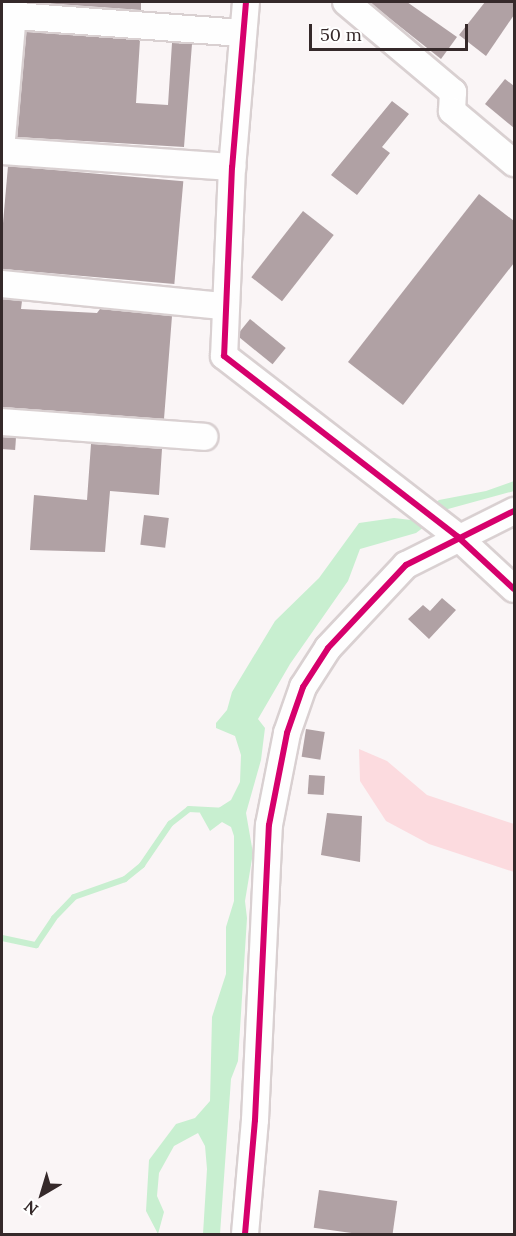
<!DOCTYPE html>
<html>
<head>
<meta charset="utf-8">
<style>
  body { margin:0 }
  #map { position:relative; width:516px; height:1236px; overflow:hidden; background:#faf5f6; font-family:Lora,serif }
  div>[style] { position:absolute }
  .green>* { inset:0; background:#fcdbdf }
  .water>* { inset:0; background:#c8efd0 }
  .stream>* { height:6px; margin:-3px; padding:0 3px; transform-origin:3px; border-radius:3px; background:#c8efd0 }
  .building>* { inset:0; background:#b0a1a4; transform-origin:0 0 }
  .roads { filter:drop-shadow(2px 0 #d9d0d1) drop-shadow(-2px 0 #d9d0d1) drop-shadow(0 2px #d9d0d1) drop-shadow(0 -2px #d9d0d1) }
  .minor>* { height:26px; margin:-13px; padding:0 13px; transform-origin:13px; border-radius:13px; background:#fefefe }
  .cycleway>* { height:6px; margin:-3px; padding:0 3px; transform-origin:3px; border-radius:3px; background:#d6006c }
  span { translate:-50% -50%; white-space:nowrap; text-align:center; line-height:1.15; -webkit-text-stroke:6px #fff; paint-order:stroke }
  .frame { position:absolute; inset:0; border:3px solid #35292a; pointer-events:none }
  .north { position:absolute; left:12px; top:1164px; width:60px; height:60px; -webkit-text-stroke:4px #fff; paint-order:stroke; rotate:218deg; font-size:16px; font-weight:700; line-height:24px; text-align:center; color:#35292a }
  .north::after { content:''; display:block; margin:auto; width:21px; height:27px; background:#35292a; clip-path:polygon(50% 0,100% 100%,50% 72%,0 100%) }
  .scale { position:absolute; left:309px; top:24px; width:159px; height:27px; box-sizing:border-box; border:3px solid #35292a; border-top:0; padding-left:8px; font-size:18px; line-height:21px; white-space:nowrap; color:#35292a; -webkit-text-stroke:4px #fff; paint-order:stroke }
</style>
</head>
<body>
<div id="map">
  <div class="green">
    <i style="clip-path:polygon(359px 749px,387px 761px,427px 795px,514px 824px,514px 872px,429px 844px,386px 821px,360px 781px)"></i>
  </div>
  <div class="water">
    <i style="clip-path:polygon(514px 481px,514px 491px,448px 509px,416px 533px,360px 549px,348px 581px,290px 664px,258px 719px,265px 728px,261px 760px,246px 813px,253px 853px,245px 901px,247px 918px,238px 1061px,231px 1079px,220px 1234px,203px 1234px,207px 1169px,205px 1146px,198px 1133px,174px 1146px,159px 1173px,157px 1196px,164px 1212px,158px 1234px,146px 1211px,149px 1160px,176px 1124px,195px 1118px,210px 1101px,212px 1017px,226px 974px,226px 927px,234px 901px,234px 836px,231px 827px,222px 822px,210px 831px,200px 813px,202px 807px,217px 809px,231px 800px,240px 782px,241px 755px,235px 736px,216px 728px,216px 723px,227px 710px,232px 692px,275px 621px,319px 578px,359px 523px,394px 518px,411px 520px,439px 500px,486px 491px)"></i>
  </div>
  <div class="stream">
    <i style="left:2px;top:938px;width:35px;rotate:12deg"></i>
    <i style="left:36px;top:945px;width:32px;rotate:-56deg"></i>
    <i style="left:54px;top:918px;width:29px;rotate:-46deg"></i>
    <i style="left:74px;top:897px;width:54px;rotate:-19.4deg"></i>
    <i style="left:125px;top:879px;width:22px;rotate:-39deg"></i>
    <i style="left:142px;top:865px;width:50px;rotate:-55.7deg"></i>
    <i style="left:170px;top:824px;width:24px;rotate:-38deg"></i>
    <i style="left:189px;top:809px;width:33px;rotate:3deg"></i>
  </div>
  <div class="building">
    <i style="clip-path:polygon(29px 2px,141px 2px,141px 10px)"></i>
    <i style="clip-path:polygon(369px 2px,407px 2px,457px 37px,441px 59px)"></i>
    <i style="clip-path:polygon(485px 2px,514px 2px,514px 15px,486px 56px,459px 35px)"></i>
    <i style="clip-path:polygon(26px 32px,140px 40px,136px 103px,168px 105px,172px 43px,192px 44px,184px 147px,17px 137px)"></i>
    <i style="clip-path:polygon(505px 79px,514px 86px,514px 128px,485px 104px)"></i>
    <i style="clip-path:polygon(392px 101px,409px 114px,382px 147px,390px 153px,357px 195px,331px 175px)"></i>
    <i style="left:8px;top:166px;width:176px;height:103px;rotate:5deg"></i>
    <i style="clip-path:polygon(479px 194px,514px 221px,514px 263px,403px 405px,348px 362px)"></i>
    <i style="left:303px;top:211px;width:39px;height:84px;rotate:38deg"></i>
    <i style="clip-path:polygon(2px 299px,22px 301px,21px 309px,97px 313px,100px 309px,172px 316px,164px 419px,2px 407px)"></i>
    <i style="left:250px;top:319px;width:46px;height:21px;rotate:39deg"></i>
    <i style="left:2px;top:437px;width:14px;height:12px;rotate:4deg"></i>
    <i style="clip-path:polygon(91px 444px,162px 449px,159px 495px,110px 491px,105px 552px,30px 550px,34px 495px,87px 500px)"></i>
    <i style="left:144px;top:515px;width:25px;height:30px;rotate:7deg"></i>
    <i style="clip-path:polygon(442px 598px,456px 610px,429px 639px,408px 619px,423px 605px,430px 611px)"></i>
    <i style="left:306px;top:729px;width:19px;height:28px;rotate:9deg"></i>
    <i style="left:309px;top:775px;width:16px;height:19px;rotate:4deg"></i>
    <i style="clip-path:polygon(327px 813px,362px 816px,360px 862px,321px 855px)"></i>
    <i style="left:319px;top:1190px;width:79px;height:38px;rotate:8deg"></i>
  </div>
  <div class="roads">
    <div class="minor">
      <i style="left:246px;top:2px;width:166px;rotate:94.8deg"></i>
      <i style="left:232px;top:167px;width:189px;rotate:92.4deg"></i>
      <i style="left:224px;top:356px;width:296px;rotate:37.7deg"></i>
      <i style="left:458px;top:537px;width:76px;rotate:42.9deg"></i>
      <i style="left:346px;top:2px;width:140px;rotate:40.1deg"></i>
      <i style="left:453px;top:92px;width:19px;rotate:93deg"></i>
      <i style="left:452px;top:111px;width:81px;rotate:40deg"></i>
      <i style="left:2px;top:15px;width:241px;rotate:4.3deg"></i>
      <i style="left:2px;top:139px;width:138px;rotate:-85deg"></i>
      <i style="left:2px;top:151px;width:231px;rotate:4deg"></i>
      <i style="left:2px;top:284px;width:223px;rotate:5.7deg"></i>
      <i style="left:2px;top:422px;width:203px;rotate:4.2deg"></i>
      <i style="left:245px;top:1234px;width:114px;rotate:-85deg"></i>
      <i style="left:255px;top:1120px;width:295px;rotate:-87.3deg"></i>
      <i style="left:269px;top:825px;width:94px;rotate:-78.9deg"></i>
      <i style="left:287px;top:733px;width:49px;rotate:-70.8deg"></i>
      <i style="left:303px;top:687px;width:46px;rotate:-57.3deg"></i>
      <i style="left:328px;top:648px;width:114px;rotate:-46.8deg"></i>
      <i style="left:406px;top:565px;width:121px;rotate:-26.6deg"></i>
    </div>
  </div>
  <div class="cycleway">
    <i style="left:246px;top:2px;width:166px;rotate:94.8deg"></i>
    <i style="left:232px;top:167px;width:189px;rotate:92.4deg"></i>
    <i style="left:224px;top:356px;width:296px;rotate:37.7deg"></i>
    <i style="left:458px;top:537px;width:76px;rotate:42.9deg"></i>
    <i style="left:245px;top:1234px;width:114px;rotate:-85deg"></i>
    <i style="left:255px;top:1120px;width:295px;rotate:-87.3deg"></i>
    <i style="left:269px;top:825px;width:94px;rotate:-78.9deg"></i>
    <i style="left:287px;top:733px;width:49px;rotate:-70.8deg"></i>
    <i style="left:303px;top:687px;width:46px;rotate:-57.3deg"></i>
    <i style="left:328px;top:648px;width:114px;rotate:-46.8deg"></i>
    <i style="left:406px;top:565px;width:121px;rotate:-26.6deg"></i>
  </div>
  <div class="frame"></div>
  <div class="north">N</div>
  <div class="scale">50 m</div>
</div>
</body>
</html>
